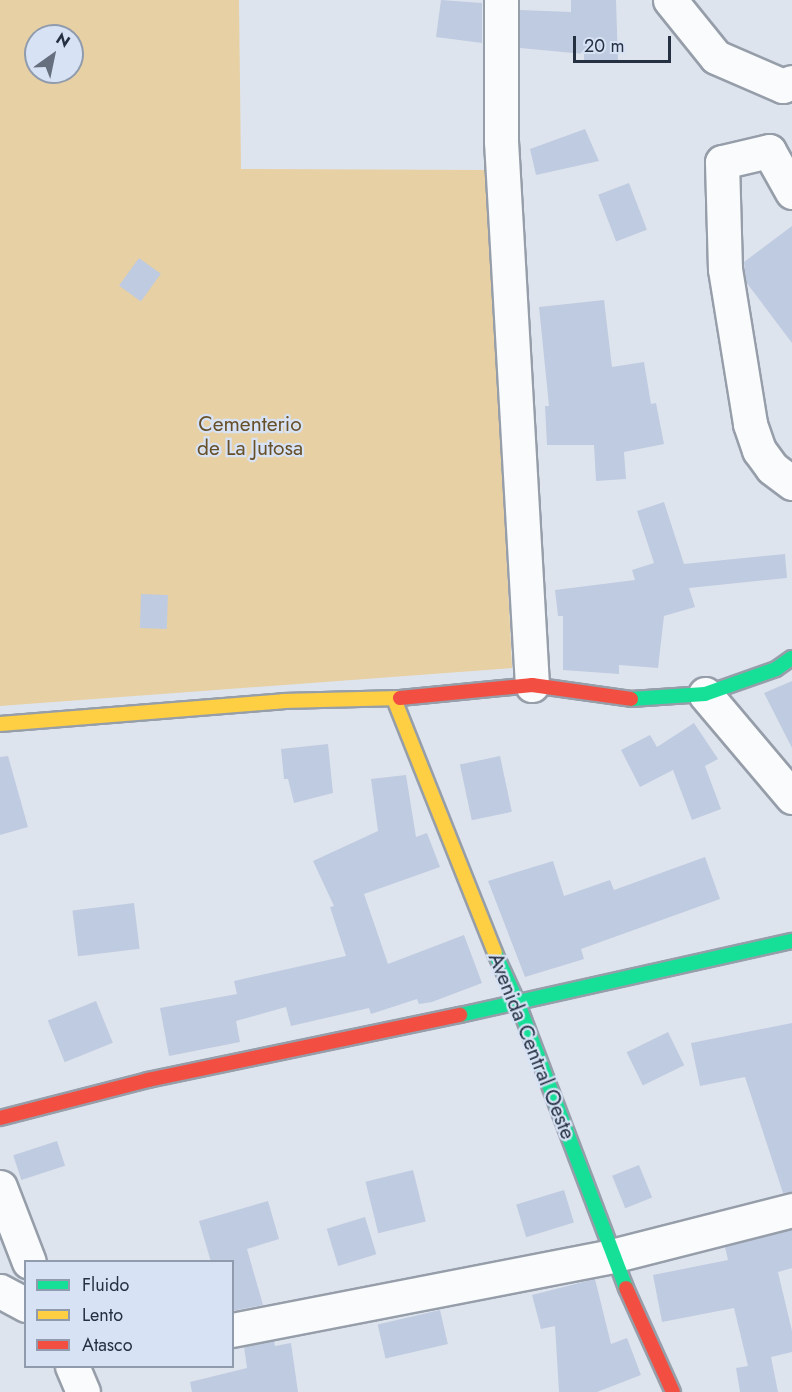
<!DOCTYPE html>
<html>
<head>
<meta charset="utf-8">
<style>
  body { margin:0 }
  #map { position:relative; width:792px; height:1392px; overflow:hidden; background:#dee4ee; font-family:Jost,sans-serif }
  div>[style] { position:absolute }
  .green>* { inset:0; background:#e7d0a4 }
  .building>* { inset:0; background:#bfcbe0; transform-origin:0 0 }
  .roads { filter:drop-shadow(2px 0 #969eaa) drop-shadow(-2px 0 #969eaa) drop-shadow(0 2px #969eaa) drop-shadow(0 -2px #969eaa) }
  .street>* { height:33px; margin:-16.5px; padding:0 16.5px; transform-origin:16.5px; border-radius:16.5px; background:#fafbfc }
  .fast>* { height:14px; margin:-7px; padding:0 7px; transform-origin:7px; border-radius:7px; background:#16e098 }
  .slow>* { height:14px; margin:-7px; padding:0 7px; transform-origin:7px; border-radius:7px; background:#ffcf43 }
  .jam>* { height:14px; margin:-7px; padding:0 7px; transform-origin:7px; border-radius:7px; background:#f24e42 }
  span { translate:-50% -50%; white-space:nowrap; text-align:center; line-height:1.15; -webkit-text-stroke:4.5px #d7e2f5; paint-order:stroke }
  .park-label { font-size:21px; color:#675027 }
  .street-label { font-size:21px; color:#253042 }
  .legend { position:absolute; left:24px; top:1260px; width:210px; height:108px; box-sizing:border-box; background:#d7e2f5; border:2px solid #909bad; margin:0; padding:8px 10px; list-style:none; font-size:18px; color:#253042 }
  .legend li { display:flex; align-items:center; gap:12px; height:30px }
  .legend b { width:30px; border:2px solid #909bad }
  .north { position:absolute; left:24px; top:24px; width:60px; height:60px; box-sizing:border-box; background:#d7e2f5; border:2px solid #909bad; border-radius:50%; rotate:33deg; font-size:16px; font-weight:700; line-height:24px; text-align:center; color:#253042 }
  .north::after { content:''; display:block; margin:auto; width:21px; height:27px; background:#666f7e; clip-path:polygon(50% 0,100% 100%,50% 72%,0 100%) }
  .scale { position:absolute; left:573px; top:36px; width:98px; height:27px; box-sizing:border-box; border:3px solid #253042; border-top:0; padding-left:8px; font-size:18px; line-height:21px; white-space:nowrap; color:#253042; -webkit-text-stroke:4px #d7e2f5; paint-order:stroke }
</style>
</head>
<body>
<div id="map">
  <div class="green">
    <i style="clip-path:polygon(evenodd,0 0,239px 0,241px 169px,488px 170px,512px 668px,0 706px,0 0,36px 36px,72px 36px,72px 72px,36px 72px,36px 36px)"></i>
  </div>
  <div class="building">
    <i style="clip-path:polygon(441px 0,482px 3px,482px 43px,436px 37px)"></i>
    <i style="clip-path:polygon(571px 0,616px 0,618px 62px,584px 61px,584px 54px,520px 48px,520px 10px,571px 12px)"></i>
    <i style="clip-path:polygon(585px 129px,599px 161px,536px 175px,530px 149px)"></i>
    <i style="left:629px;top:183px;width:50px;height:33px;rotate:69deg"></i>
    <i style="clip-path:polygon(792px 226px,792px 343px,746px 282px,744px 262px)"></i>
    <i style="left:139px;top:258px;width:27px;height:34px;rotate:36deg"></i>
    <i style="clip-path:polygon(604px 300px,612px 367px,644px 362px,651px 404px,656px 403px,664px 444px,624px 452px,626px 479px,596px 481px,594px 445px,547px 445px,545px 406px,549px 406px,539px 307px)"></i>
    <i style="clip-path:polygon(664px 502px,684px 564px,785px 554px,787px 578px,689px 588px,695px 607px,664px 616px,658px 668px,619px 665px,619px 674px,563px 670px,563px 616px,558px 616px,555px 590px,635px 580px,632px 570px,654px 563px,637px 511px)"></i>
    <i style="left:141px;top:594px;width:27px;height:34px;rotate:2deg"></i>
    <i style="clip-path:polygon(792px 681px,792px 748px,764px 693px)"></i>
    <i style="clip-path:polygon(694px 723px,718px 759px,705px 766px,721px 809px,692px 820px,673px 770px,640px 787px,621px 750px,650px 735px,657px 747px)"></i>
    <i style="clip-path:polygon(328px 744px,333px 793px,294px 803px,288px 779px,284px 779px,281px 749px)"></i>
    <i style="clip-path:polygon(8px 756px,28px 827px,0 835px,0 757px)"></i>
    <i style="left:500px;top:756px;width:57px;height:41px;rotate:78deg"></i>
    <i style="clip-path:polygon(406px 775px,416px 837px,427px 833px,440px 867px,364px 894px,388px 964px,464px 935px,482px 983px,432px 1002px,419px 1004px,417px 999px,371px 1014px,369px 1008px,291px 1026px,286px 1007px,236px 1021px,240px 1042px,169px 1056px,160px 1008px,237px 994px,234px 981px,346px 956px,330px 907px,334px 906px,313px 861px,378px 831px,371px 779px)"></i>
    <i style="clip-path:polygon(705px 857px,720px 899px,581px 949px,584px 959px,525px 977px,488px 881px,553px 861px,564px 896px,610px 880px,614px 890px)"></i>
    <i style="left:134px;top:903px;width:46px;height:62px;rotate:83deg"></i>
    <i style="left:96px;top:1001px;width:45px;height:52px;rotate:68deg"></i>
    <i style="clip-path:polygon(792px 1023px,792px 1192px,783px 1193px,745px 1077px,700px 1086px,691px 1043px)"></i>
    <i style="left:668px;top:1032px;width:37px;height:46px;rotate:64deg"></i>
    <i style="left:57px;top:1141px;width:26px;height:46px;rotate:72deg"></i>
    <i style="left:639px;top:1165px;width:35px;height:29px;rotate:68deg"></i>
    <i style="left:413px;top:1170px;width:53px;height:49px;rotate:76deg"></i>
    <i style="left:564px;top:1190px;width:34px;height:50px;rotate:73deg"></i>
    <i style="clip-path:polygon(268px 1201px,279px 1239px,247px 1249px,263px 1305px,232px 1311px,232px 1262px,211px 1262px,199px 1221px)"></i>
    <i style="left:365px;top:1217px;width:39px;height:40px;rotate:73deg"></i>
    <i style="clip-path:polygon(792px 1229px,792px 1268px,778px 1272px,792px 1331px,792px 1352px,771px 1357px,778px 1392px,740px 1392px,736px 1368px,748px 1366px,734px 1308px,662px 1322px,653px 1275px,728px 1260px,725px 1247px)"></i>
    <i style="clip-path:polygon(595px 1279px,611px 1344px,627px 1338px,641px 1375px,597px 1392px,559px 1392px,555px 1326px,541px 1329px,532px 1295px)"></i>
    <i style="left:440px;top:1310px;width:35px;height:64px;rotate:77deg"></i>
    <i style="clip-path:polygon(274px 1341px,275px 1346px,291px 1343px,298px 1392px,192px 1392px,190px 1382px,247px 1368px,244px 1347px)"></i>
  </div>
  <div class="roads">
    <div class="street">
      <i style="left:501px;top:0;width:141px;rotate:90deg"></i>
      <i style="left:501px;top:141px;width:545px;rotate:86.74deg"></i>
      <i style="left:670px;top:0;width:73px;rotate:51.1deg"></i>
      <i style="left:716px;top:57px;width:73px;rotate:23.4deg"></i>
      <i style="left:783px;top:86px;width:10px;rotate:-24deg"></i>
      <i style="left:792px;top:192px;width:47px;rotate:-119.3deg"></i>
      <i style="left:769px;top:151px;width:48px;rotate:166.8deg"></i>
      <i style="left:722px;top:162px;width:107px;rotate:88.4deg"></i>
      <i style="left:725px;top:269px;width:157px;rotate:80.8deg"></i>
      <i style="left:750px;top:424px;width:28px;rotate:71deg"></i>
      <i style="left:759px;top:450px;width:22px;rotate:54deg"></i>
      <i style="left:772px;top:468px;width:25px;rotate:37deg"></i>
      <i style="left:705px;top:694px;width:135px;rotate:49.8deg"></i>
      <i style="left:0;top:1187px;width:80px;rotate:68.9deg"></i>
      <i style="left:0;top:1291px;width:30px;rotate:28deg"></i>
      <i style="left:232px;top:1330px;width:387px;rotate:-11deg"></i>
      <i style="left:612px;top:1256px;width:186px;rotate:-14.3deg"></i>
      <i style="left:72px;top:1366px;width:28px;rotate:67deg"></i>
    </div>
    <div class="fast">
      <i style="left:631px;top:699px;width:74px;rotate:-3.9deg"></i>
      <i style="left:705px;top:694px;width:75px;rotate:-19.4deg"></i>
      <i style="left:776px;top:669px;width:19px;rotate:-35deg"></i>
      <i style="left:495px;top:953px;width:53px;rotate:65.4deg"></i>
      <i style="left:517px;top:1001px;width:307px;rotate:69.2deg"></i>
      <i style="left:460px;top:1015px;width:340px;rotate:-12.6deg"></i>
    </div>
    <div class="slow">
      <i style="left:394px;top:699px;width:273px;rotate:68.3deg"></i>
      <i style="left:0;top:724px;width:284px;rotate:-4.6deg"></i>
      <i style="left:283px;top:701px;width:117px;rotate:-1.5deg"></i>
    </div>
    <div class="jam">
      <i style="left:400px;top:698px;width:133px;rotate:-5.6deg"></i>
      <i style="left:532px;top:685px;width:100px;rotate:8deg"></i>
      <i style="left:0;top:1118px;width:153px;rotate:-14.4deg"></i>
      <i style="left:148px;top:1080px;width:319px;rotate:-11.8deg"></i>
      <i style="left:626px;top:1288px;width:114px;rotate:65.7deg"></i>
    </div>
  </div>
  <div class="park-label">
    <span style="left:250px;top:436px">Cementerio<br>de La Jutosa</span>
  </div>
  <div class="street-label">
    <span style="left:532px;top:1046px;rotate:68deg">Avenida Central Oeste</span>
  </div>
  <ul class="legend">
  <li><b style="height:8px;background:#16e098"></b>Fluido</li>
  <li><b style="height:8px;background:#ffcf43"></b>Lento</li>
  <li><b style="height:8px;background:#f24e42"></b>Atasco</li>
  </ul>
  <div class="north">N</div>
  <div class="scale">20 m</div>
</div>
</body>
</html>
